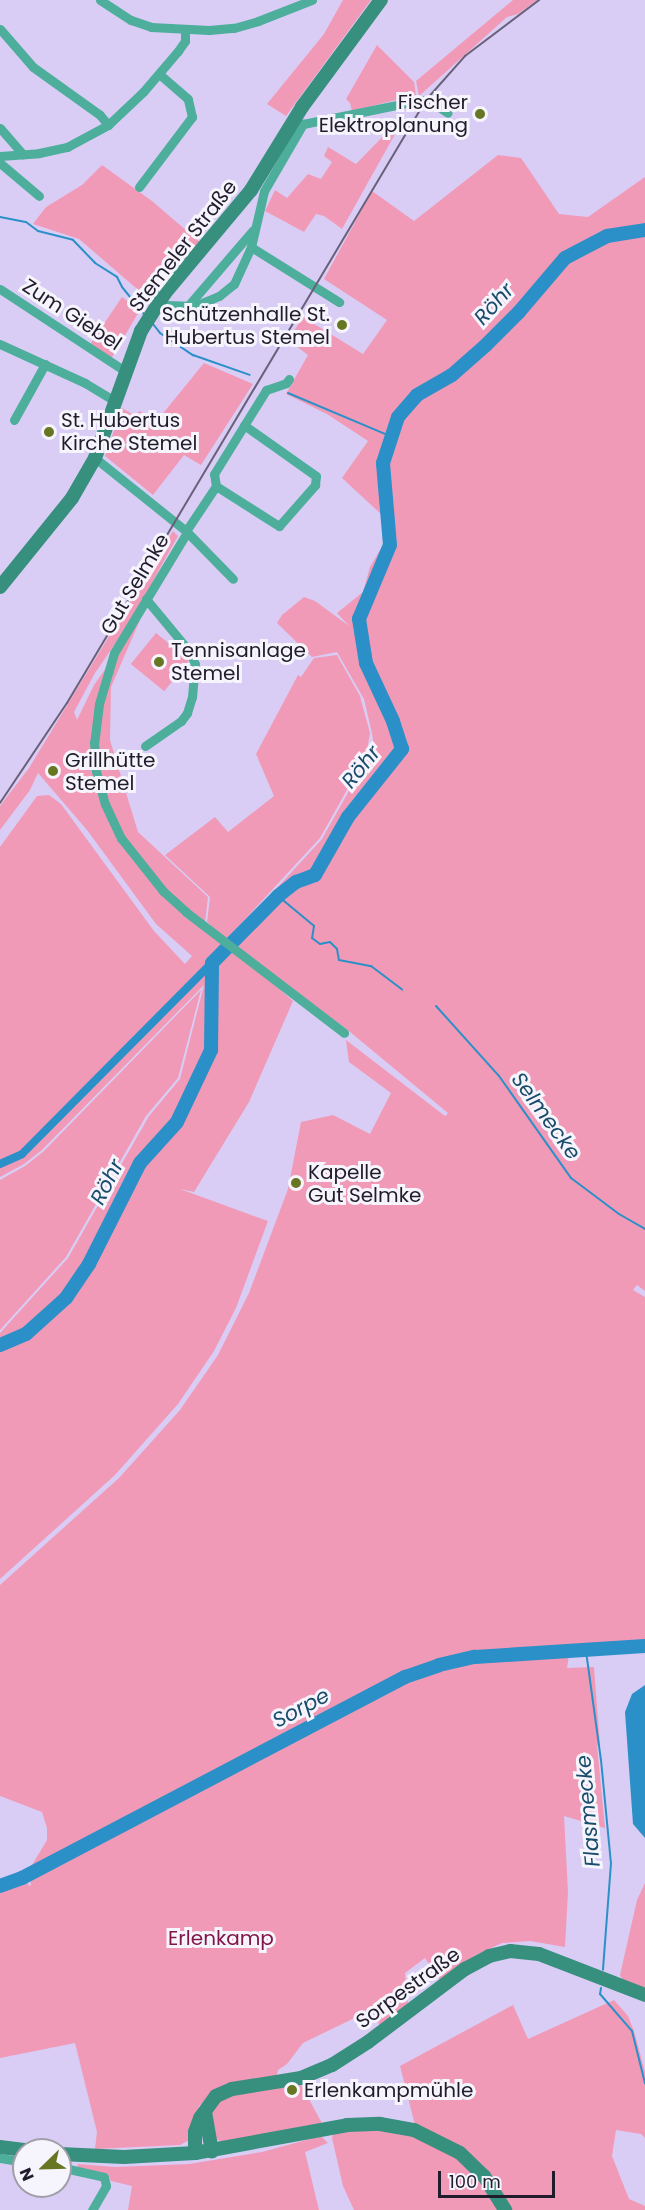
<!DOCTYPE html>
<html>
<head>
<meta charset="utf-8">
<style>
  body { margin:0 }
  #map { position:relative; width:645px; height:2210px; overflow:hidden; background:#d9cdf5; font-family:Poppins,sans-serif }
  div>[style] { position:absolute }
  .green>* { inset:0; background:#f19ab7; transform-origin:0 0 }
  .water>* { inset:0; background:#2b90c8 }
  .stream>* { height:2px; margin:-1px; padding:0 1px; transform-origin:1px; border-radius:1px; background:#2b90c8 }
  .canal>* { height:8px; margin:-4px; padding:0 4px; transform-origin:4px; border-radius:4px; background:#2b90c8 }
  .river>* { height:14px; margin:-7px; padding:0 7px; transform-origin:7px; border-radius:7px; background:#2b90c8 }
  .street>* { height:9px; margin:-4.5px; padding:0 4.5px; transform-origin:4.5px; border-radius:4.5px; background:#4cae9b }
  .secondary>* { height:14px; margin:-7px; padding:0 7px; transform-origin:7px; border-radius:7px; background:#378f7e }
  .rail>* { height:2px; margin:-1px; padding:0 1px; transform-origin:1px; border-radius:1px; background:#69617a }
  .dots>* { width:16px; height:16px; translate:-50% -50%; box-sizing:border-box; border:3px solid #f6f4fc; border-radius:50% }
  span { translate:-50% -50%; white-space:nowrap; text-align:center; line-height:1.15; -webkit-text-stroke:6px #f6f4fc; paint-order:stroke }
  .poi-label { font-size:20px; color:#211c2b }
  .right { translate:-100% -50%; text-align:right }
  .left { translate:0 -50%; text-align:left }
  .street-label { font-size:20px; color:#211c2b }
  .park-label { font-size:20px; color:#831648 }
  .water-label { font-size:21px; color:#194c6a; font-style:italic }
  .north { position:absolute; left:12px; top:2138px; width:60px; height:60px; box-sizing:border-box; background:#f6f4fc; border:2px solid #a19ea8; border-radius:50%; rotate:247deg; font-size:16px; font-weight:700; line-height:24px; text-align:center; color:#211c2b }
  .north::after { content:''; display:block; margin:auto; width:21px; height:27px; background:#677623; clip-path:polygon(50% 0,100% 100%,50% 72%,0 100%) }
  .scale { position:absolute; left:438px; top:2171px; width:117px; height:27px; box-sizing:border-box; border:3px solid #211c2b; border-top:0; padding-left:8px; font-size:18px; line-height:21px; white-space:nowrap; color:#211c2b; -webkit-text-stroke:4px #f6f4fc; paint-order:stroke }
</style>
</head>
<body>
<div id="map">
  <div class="green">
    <i style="clip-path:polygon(343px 0,371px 0,286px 116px,267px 104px,324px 34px)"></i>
    <i style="clip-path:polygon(513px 0,537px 0,518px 14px,507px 17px,419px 96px,416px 81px)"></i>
    <i style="clip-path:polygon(377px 45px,414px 82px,416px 95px,352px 111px,350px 103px,346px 99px)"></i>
    <i style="clip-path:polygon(395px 124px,399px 127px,342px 229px,324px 216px,316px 214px,304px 232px,265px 211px,275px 190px,287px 198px,308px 174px,321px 179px,332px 162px,324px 156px,328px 147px,356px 164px)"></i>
    <i style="clip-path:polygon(498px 155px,521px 158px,559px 214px,588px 217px,645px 177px,645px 1291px,637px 1285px,633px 1290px,645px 1297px,645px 1641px,476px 1655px,440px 1662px,403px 1675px,26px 1875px,47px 1840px,47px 1828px,42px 1812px,0 1796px,0 1585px,119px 1478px,180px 1410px,218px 1355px,249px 1293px,288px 1189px,301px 1122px,333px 1115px,370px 1134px,391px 1093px,349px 1062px,346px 1040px,445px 1116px,448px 1113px,344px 1027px,288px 988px,229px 940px,322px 839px,368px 757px,373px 738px,364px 699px,337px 652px,312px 657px,277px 623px,282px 615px,304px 597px,315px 601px,349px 626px,337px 613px,363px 592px,370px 567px,383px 545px,382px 515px,342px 478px,368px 441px,327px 414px,286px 394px,308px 355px,288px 340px,303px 317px,363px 354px,387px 320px,324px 279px,372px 191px,414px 221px)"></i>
    <i style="clip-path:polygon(102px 165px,152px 201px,201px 243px,150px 300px,79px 239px,33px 224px,46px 207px,82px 185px)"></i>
    <i style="clip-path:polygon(122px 297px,140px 310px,111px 359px,89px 346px)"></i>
    <i style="clip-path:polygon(204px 363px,253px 384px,201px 465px,184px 455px,153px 495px,105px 456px,122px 408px,134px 415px,140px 411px,156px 422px)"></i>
    <i style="clip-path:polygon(173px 531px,178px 536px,130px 622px,95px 673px,74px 712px,77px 720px,94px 685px,140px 620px,111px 687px,110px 740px,138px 832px,208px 897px,205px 923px,293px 1001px,249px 1102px,194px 1192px,180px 1189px,268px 1221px,236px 1308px,214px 1351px,178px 1404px,115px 1475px,0 1579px,0 1333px,68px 1258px,149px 1116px,180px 1079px,204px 985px,42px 1150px,24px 1164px,0 1177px,0 847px,37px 796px,49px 795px,61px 804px,154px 931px,185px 964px,192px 956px,156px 924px,87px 830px,38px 773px,30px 790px,0 830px,0 806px,29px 768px)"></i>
    <i style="left:156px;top:633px;width:43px;height:40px;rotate:39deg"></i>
    <i style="clip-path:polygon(337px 655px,360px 696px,370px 733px,366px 756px,320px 838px,226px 940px,207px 922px,210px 897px,165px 855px,215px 817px,228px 832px,274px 796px,256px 754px,298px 675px,301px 677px,314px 658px)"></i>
    <i style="clip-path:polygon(201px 990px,178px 1078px,146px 1116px,66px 1257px,0 1330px,0 1180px,25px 1166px,44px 1151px)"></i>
    <i style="clip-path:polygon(569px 1655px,567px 1668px,594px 1667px,600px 1745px,597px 1745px,605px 1828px,564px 1816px,568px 1892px,565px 1947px,530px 1941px,502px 1943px,474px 1956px,440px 1980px,425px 1958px,405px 1973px,408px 2005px,380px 2026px,371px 2010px,303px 2043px,287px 2064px,278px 2070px,276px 2079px,214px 2092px,199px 2106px,189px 2140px,180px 2145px,95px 2149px,97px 2132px,75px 2043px,0 2058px,0 1881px,26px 1877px,29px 1886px,31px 1885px,29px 1876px,405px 1679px,476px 1659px)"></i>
    <i style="clip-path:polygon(645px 1883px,645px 1990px,622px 1979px,620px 1975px,637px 1900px)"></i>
    <i style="clip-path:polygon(614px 2000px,628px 2016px,634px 2031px,645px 2072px,645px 2138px,641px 2134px,616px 2130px,612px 2156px,629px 2199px,645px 2206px,645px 2210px,510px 2210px,501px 2190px,485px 2170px,456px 2145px,415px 2125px,400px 2066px,513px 2005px,528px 2039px)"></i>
    <i style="clip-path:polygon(299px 2081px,323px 2125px,221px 2142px,215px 2138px,208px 2112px,221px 2096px)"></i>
    <i style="clip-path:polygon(359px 2129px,375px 2129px,412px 2135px,449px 2152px,477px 2177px,498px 2210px,354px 2210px,343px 2186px,332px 2138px,333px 2134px)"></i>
    <i style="clip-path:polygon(321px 2136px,328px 2143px,305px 2152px,319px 2210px,128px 2210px,132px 2186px,111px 2181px,108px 2174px,77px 2168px,78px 2164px,115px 2167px,189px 2164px,262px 2152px)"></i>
  </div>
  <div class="water">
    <i style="clip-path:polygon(645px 1685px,645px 1838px,633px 1824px,625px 1712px,632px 1694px)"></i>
  </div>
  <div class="stream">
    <i style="left:0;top:217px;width:26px;rotate:11deg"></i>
    <i style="left:26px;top:222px;width:15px;rotate:37deg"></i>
    <i style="left:38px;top:231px;width:36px;rotate:14deg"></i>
    <i style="left:73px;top:240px;width:32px;rotate:46deg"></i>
    <i style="left:95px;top:263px;width:26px;rotate:32deg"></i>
    <i style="left:117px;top:277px;width:11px;rotate:63deg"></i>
    <i style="left:122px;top:287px;width:36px;rotate:51deg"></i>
    <i style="left:153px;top:324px;width:11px;rotate:52deg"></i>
    <i style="left:160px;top:333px;width:40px;rotate:34deg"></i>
    <i style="left:193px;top:355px;width:60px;rotate:19.3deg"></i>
    <i style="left:288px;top:393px;width:111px;rotate:22.9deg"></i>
    <i style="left:278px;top:896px;width:47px;rotate:39.8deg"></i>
    <i style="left:314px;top:926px;width:12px;rotate:99deg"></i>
    <i style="left:312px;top:938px;width:10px;rotate:37deg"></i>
    <i style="left:320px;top:944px;width:10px;rotate:-11deg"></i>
    <i style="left:330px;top:942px;width:10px;rotate:45deg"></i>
    <i style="left:337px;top:949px;width:11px;rotate:80deg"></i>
    <i style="left:339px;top:960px;width:33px;rotate:11deg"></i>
    <i style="left:371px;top:966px;width:39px;rotate:37deg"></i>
    <i style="left:436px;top:1006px;width:94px;rotate:48deg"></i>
    <i style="left:499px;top:1076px;width:125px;rotate:54.8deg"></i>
    <i style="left:571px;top:1178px;width:60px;rotate:36.9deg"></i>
    <i style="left:619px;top:1214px;width:30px;rotate:30deg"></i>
    <i style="left:586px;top:1651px;width:110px;rotate:82.2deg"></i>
    <i style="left:601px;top:1760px;width:103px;rotate:84.5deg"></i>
    <i style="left:611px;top:1863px;width:107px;rotate:94.3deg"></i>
    <i style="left:601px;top:1988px;width:6px;rotate:99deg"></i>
    <i style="left:600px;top:1994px;width:49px;rotate:49.1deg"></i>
    <i style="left:632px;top:2031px;width:54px;rotate:76deg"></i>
  </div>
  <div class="canal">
    <i style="left:0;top:1164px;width:24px;rotate:-24deg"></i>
    <i style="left:22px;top:1154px;width:269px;rotate:-45.2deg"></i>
  </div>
  <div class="river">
    <i style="left:0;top:1345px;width:28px;rotate:-23deg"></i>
    <i style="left:26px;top:1334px;width:54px;rotate:-42deg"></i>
    <i style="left:66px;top:1298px;width:41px;rotate:-55.9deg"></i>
    <i style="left:89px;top:1264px;width:113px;rotate:-63.2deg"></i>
    <i style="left:140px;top:1163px;width:55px;rotate:-47.9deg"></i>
    <i style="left:177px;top:1122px;width:80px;rotate:-64.7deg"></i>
    <i style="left:211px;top:1050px;width:87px;rotate:-89.3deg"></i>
    <i style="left:212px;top:963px;width:94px;rotate:-45.4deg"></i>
    <i style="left:278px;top:896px;width:23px;rotate:-38deg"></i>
    <i style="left:296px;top:882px;width:20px;rotate:-20deg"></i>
    <i style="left:315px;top:875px;width:67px;rotate:-60.4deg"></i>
    <i style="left:348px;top:817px;width:87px;rotate:-51.5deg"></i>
    <i style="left:402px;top:749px;width:29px;rotate:-108deg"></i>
    <i style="left:393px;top:721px;width:64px;rotate:-115deg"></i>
    <i style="left:366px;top:663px;width:45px;rotate:-99deg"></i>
    <i style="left:359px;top:619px;width:80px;rotate:-67.3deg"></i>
    <i style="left:390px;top:545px;width:82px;rotate:-94.9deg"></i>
    <i style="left:383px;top:463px;width:48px;rotate:-71.9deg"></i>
    <i style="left:398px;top:417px;width:29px;rotate:-49deg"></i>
    <i style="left:417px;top:395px;width:40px;rotate:-29.7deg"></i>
    <i style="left:452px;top:375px;width:45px;rotate:-41.4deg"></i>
    <i style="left:486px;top:345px;width:47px;rotate:-45deg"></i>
    <i style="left:519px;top:312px;width:71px;rotate:-49.6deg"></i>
    <i style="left:565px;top:258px;width:47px;rotate:-27.6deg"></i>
    <i style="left:607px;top:236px;width:38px;rotate:-9deg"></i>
    <i style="left:0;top:1886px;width:23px;rotate:-20deg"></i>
    <i style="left:22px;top:1878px;width:433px;rotate:-27.7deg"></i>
    <i style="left:405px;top:1677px;width:36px;rotate:-19deg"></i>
    <i style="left:439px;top:1665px;width:37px;rotate:-13deg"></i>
    <i style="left:475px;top:1657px;width:170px;rotate:-3.7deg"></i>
  </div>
  <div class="street">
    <i style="left:100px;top:0;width:37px;rotate:33deg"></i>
    <i style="left:131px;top:20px;width:21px;rotate:19deg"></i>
    <i style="left:151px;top:27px;width:58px;rotate:3deg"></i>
    <i style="left:209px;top:30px;width:25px;rotate:-5deg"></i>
    <i style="left:234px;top:28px;width:25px;rotate:-16deg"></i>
    <i style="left:258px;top:21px;width:58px;rotate:-21.3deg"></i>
    <i style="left:0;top:29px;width:50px;rotate:49deg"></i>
    <i style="left:33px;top:67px;width:82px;rotate:35.6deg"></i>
    <i style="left:100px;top:115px;width:13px;rotate:51deg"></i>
    <i style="left:0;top:128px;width:35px;rotate:49deg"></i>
    <i style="left:0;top:156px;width:39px;rotate:-4deg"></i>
    <i style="left:39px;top:153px;width:29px;rotate:-12deg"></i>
    <i style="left:67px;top:147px;width:47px;rotate:-28.2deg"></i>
    <i style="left:108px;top:125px;width:48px;rotate:-43.3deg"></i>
    <i style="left:143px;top:92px;width:54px;rotate:-49.5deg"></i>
    <i style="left:178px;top:51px;width:12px;rotate:-55deg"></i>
    <i style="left:185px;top:41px;width:11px;rotate:-90deg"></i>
    <i style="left:0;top:163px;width:51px;rotate:40.2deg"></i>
    <i style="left:139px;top:187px;width:88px;rotate:-52.9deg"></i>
    <i style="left:192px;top:117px;width:18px;rotate:-103deg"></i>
    <i style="left:188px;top:99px;width:38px;rotate:-139deg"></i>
    <i style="left:251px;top:247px;width:104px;rotate:32deg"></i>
    <i style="left:0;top:289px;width:149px;rotate:33.3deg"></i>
    <i style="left:160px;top:302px;width:8px;rotate:23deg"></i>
    <i style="left:167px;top:305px;width:28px;rotate:2deg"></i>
    <i style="left:195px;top:306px;width:26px;rotate:-23deg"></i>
    <i style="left:219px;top:296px;width:19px;rotate:-39deg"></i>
    <i style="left:234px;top:284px;width:41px;rotate:-65.3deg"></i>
    <i style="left:251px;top:247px;width:57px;rotate:-76.9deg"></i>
    <i style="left:264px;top:191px;width:78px;rotate:-59.8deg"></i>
    <i style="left:303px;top:124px;width:120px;rotate:-11.5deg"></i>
    <i style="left:421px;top:100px;width:16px;rotate:18deg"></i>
    <i style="left:436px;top:105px;width:14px;rotate:34deg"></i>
    <i style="left:187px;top:307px;width:101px;rotate:-49.4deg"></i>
    <i style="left:0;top:344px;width:94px;rotate:24.6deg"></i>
    <i style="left:85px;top:383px;width:35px;rotate:31deg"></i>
    <i style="left:14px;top:420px;width:64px;rotate:-61deg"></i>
    <i style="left:95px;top:458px;width:117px;rotate:38.7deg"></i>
    <i style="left:186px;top:531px;width:67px;rotate:45.6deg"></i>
    <i style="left:216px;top:486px;width:75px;rotate:32.4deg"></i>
    <i style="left:279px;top:526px;width:55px;rotate:-48.7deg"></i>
    <i style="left:315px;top:485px;width:9px;rotate:-84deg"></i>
    <i style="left:316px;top:476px;width:88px;rotate:-144.7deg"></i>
    <i style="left:186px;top:531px;width:54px;rotate:-56.3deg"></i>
    <i style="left:216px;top:486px;width:12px;rotate:-99deg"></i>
    <i style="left:214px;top:474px;width:99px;rotate:-58.2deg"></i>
    <i style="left:266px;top:390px;width:21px;rotate:-19deg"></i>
    <i style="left:286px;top:383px;width:5px;rotate:-53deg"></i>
    <i style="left:186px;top:534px;width:139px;rotate:121.2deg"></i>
    <i style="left:114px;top:653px;width:53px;rotate:106.4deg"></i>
    <i style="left:99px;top:704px;width:38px;rotate:97deg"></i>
    <i style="left:94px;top:742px;width:29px;rotate:86deg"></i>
    <i style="left:96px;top:771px;width:34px;rotate:75deg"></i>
    <i style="left:105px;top:804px;width:38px;rotate:65deg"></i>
    <i style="left:121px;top:838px;width:68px;rotate:51.6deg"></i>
    <i style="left:163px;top:891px;width:31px;rotate:42deg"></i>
    <i style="left:186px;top:912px;width:199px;rotate:37.4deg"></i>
    <i style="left:145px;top:746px;width:44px;rotate:-34.8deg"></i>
    <i style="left:181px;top:721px;width:10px;rotate:-53deg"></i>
    <i style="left:187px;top:713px;width:17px;rotate:-73deg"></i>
    <i style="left:192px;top:697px;width:33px;rotate:-85deg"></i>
    <i style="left:195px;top:664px;width:13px;rotate:-113deg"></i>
    <i style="left:190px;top:652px;width:69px;rotate:-129.7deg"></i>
    <i style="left:0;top:2158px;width:24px;rotate:9deg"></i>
    <i style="left:60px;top:2167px;width:45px;rotate:12.8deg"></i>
    <i style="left:104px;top:2177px;width:9px;rotate:77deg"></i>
    <i style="left:106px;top:2186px;width:28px;rotate:120deg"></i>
  </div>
  <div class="secondary">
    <i style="left:0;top:587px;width:114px;rotate:-51deg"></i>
    <i style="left:72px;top:498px;width:46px;rotate:-60.1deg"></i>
    <i style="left:95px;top:458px;width:135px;rotate:-70.1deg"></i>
    <i style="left:141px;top:331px;width:45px;rotate:-57.7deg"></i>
    <i style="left:165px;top:293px;width:134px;rotate:-50.1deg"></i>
    <i style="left:251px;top:190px;width:97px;rotate:-58.4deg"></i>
    <i style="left:302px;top:107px;width:133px;rotate:-53.6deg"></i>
    <i style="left:205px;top:2112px;width:40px;rotate:80deg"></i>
    <i style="left:0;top:2147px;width:26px;rotate:7deg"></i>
    <i style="left:195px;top:2153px;width:21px;rotate:-90deg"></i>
    <i style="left:195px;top:2132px;width:15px;rotate:-70deg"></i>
    <i style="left:200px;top:2118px;width:27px;rotate:-54deg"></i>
    <i style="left:216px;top:2096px;width:17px;rotate:-24deg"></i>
    <i style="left:232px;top:2089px;width:70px;rotate:-9.1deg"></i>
    <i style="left:301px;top:2078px;width:34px;rotate:-23deg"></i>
    <i style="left:332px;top:2065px;width:43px;rotate:-32.6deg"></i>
    <i style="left:368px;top:2042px;width:121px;rotate:-37deg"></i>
    <i style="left:465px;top:1969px;width:27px;rotate:-28deg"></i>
    <i style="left:489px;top:1956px;width:22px;rotate:-13deg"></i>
    <i style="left:510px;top:1951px;width:29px;rotate:6deg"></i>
    <i style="left:539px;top:1954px;width:114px;rotate:21.1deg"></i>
    <i style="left:60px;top:2154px;width:64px;rotate:2.7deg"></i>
    <i style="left:124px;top:2157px;width:71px;rotate:-3.2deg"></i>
    <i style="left:195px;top:2153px;width:155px;rotate:-10.4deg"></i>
    <i style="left:347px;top:2125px;width:33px;rotate:-2deg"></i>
    <i style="left:380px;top:2124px;width:35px;rotate:10deg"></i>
    <i style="left:414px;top:2130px;width:51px;rotate:26.6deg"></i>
    <i style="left:460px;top:2153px;width:33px;rotate:44deg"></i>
    <i style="left:484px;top:2176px;width:40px;rotate:58deg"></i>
  </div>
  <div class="rail">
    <i style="left:0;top:803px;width:120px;rotate:-56.2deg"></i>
    <i style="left:67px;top:703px;width:702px;rotate:-59.23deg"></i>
    <i style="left:426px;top:100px;width:59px;rotate:-48.4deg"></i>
    <i style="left:465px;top:56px;width:93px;rotate:-37.1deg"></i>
  </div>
  <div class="dots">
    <i style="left:480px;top:114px;background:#677623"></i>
    <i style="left:342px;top:325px;background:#677623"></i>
    <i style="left:49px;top:432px;background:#677623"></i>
    <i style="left:159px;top:662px;background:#677623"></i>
    <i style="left:53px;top:771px;background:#677623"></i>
    <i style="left:296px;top:1183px;background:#677623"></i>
    <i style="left:292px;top:2090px;background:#677623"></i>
  </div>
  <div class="poi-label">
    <span class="right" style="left:468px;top:114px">Fischer<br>Elektroplanung</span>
    <span class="right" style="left:330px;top:326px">Schützenhalle St.<br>Hubertus Stemel</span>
    <span class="left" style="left:61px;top:432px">St. Hubertus<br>Kirche Stemel</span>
    <span class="left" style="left:171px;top:662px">Tennisanlage<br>Stemel</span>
    <span class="left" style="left:65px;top:772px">Grillhütte<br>Stemel</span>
    <span class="left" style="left:308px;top:1184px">Kapelle<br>Gut Selmke</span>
    <span class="left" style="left:304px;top:2090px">Erlenkampmühle</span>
  </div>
  <div class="street-label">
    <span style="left:183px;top:246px;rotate:-52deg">Stemeler Straße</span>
    <span style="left:72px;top:315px;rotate:33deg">Zum Giebel</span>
    <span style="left:135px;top:584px;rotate:-59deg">Gut Selmke</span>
    <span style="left:408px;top:1988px;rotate:-36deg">Sorpestraße</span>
  </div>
  <div class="park-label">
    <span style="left:221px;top:1938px">Erlenkamp</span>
  </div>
  <div class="water-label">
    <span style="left:494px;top:304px;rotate:-48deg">Röhr</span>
    <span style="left:361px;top:767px;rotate:-51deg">Röhr</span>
    <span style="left:546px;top:1116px;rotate:54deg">Selmecke</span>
    <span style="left:107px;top:1182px;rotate:-63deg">Röhr</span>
    <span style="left:301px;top:1708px;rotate:-28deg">Sorpe</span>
    <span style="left:588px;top:1811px;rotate:-95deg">Flasmecke</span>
  </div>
  <div class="north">N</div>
  <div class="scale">100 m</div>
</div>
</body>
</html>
